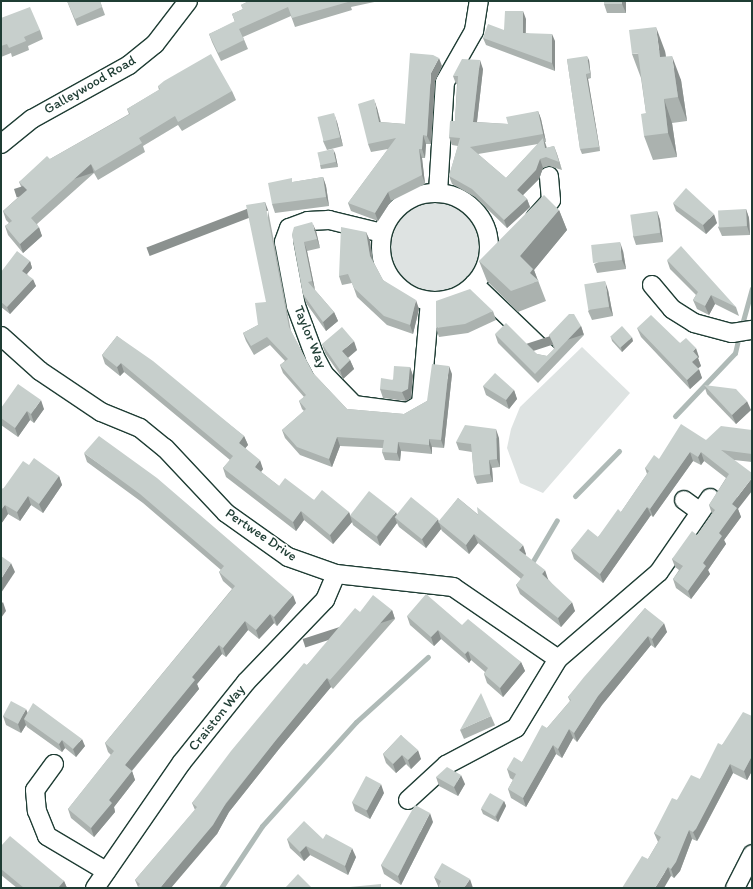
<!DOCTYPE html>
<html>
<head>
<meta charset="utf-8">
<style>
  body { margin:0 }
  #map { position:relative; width:753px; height:889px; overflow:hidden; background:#fff; font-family:Itim,sans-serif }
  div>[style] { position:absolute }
  .green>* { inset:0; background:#dee3e2 }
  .round { border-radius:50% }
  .stream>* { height:5px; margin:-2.5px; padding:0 2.5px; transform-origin:2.5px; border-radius:2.5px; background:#afbab7 }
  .roads { filter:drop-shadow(1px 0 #1f3d34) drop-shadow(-1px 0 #1f3d34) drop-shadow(0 1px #1f3d34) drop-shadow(0 -1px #1f3d34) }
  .minor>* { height:18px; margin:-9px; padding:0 9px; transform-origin:9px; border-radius:9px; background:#fff }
  .minor>.ring { margin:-9px; padding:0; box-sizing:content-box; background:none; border:18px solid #fff; border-radius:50% }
  .wall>* { inset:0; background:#abb2af; transform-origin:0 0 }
  .shaded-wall>* { inset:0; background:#8b918f; transform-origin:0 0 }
  .building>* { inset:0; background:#c7cfcc; transform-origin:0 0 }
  span { translate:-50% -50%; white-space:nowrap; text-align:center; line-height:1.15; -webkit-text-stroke:3.5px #fff; paint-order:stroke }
  .street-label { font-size:14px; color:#1f3d34 }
  .frame { position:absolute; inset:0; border:2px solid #1f3d34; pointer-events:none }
</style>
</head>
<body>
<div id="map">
  <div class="green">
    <i class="round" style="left:390px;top:201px;width:90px;height:90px"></i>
    <i style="clip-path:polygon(582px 347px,630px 393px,543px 493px,520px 483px,507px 448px,511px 429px,520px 407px)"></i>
  </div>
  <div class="stream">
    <i style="left:741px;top:328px;width:41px;rotate:-74.6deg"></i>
    <i style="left:675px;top:416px;width:87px;rotate:-46.4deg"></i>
    <i style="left:735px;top:353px;width:18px;rotate:-77deg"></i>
    <i style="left:575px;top:496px;width:63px;rotate:-45.6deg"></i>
    <i style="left:530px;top:566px;width:53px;rotate:-59.6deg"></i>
    <i style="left:221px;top:888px;width:74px;rotate:-56.5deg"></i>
    <i style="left:262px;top:826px;width:140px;rotate:-47.9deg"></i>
    <i style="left:356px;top:722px;width:97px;rotate:-42.1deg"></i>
  </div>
  <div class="roads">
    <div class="minor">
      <i style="left:1px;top:144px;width:40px;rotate:-39deg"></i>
      <i style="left:32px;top:119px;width:111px;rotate:-29.1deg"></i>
      <i style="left:129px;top:65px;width:33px;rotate:-39deg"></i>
      <i style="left:155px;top:44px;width:54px;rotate:-52.5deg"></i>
      <i style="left:438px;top:192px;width:110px;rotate:-86.4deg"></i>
      <i style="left:445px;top:82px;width:59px;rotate:-60.4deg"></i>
      <i style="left:474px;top:31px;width:30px;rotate:-81deg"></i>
      <i class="ring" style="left:381px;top:193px;width:90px;height:90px"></i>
      <i style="left:535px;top:218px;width:24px;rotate:-48deg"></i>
      <i style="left:551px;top:200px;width:24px;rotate:-95deg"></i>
      <i style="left:382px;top:233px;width:55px;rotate:-166.2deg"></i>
      <i style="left:329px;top:220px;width:21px;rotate:177deg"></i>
      <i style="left:308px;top:221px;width:20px;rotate:160deg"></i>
      <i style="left:289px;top:228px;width:15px;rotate:110deg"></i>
      <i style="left:284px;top:242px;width:65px;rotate:79.4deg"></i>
      <i style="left:296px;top:306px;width:54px;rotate:69.6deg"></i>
      <i style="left:315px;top:357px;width:19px;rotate:62deg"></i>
      <i style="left:324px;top:374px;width:43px;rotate:45.9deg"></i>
      <i style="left:354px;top:405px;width:54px;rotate:7.4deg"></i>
      <i style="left:408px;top:412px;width:15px;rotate:-32deg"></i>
      <i style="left:421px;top:404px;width:103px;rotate:-85deg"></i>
      <i style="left:474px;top:284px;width:103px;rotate:43.8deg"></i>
      <i style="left:652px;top:285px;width:31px;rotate:50deg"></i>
      <i style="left:672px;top:309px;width:26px;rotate:32deg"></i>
      <i style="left:694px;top:323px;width:39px;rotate:15deg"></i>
      <i style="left:732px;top:333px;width:20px;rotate:-9deg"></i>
      <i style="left:1px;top:336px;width:52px;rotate:41.9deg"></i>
      <i style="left:40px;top:371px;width:73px;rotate:33.9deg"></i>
      <i style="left:101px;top:412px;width:42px;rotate:22.3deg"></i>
      <i style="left:140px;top:428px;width:32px;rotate:39deg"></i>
      <i style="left:165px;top:448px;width:89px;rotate:46.8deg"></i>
      <i style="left:226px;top:513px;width:76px;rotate:35.4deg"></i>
      <i style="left:288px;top:557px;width:51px;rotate:19.5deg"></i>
      <i style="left:336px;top:574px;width:118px;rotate:6.3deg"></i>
      <i style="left:453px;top:587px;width:127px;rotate:34.4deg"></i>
      <i style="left:684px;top:500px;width:19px;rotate:36deg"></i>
      <i style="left:54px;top:764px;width:32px;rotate:126deg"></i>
      <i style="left:35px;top:790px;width:21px;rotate:85deg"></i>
      <i style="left:37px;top:811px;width:27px;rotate:68deg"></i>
      <i style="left:47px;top:836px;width:69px;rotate:30.7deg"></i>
      <i style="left:408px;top:800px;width:52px;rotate:-42.6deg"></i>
      <i style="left:446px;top:765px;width:79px;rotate:-27.9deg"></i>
      <i style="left:516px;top:728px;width:81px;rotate:-58.7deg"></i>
      <i style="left:558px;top:659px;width:133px;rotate:-40.7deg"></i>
      <i style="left:659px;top:572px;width:90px;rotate:-55.4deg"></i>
      <i style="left:95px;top:888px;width:153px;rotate:-55.4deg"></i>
      <i style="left:182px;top:762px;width:102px;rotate:-51.3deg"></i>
      <i style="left:246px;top:682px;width:114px;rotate:-46.1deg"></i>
      <i style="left:325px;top:600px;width:28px;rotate:-67deg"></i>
      <i style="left:735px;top:888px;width:38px;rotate:-63deg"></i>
    </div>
  </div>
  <div class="wall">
    <i style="clip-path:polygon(67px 1px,100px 1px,105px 15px,77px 26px)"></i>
    <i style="clip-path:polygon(249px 1px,379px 1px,351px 7px,352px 10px,295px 27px,291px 16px,243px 37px,248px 49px,221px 61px,212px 42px,209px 34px,235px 22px,232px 14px,243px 9px,241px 5px)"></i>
    <i style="clip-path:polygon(626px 1px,626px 13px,607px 13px,604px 4px)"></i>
    <i style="clip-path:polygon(1px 18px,40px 30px,43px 39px,28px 46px,29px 50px,12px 57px,11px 53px,1px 57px)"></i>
    <i style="clip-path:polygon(526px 19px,526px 33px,555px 41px,555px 71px,486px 45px,483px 38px,504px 30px)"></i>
    <i style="clip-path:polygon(665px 51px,666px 57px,681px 80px,687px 121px,672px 123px,677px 157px,653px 160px,644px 136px,646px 113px,641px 78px,632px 54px)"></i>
    <i style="clip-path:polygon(567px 59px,589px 60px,591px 78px,588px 79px,600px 151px,582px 154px,580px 149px)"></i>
    <i style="clip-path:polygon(442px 66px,435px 81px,431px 144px,426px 144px,425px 158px,422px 158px,425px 184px,391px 201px,378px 221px,351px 211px,348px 203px,388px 149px,371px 152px,368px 144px,377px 108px,381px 122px,405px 124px)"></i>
    <i style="clip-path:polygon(evenodd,483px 69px,477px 122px,508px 124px,538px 111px,541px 119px,546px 142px,545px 142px,547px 148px,554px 146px,562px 170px,549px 166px,543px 168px,539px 179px,523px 195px,527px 199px,530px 207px,507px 228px,475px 197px,452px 184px,449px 176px,458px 146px,452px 145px,449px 137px,455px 121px,457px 84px,456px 84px,453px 76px,483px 69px,538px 144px,506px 178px,478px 154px,538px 144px)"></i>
    <i style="clip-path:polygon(158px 86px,232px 91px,236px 100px,182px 131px,178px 125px,143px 146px,145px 152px,98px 180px,94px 173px,37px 224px,42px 236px,23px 253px,8px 235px,5px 226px,9px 223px,6px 220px,3px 211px,24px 192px,23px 191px,19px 182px,50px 159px,129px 114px,127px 109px,159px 90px)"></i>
    <i style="clip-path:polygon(337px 122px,343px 146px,327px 150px,323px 141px)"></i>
    <i style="clip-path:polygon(335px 153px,338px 167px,321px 169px,320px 165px)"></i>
    <i style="clip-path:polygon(323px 177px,326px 186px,329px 206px,275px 213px,272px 204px,293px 182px)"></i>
    <i style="clip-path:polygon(673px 203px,717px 223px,706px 234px,676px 211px)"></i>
    <i style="clip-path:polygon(746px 209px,749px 218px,750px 235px,722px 236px,718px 227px)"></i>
    <i style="clip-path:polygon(268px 210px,291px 331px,313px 373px,347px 409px,404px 414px,427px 401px,452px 374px,444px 448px,432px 447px,432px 454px,401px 451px,400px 461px,385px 460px,382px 452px,383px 448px,340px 446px,332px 467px,300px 455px,285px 438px,282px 430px,304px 411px,302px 409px,299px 401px,304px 397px,283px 373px,280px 365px,285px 361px,270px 345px,254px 355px,246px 341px,243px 333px,258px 325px,266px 302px)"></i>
    <i style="clip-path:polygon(559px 210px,567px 230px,534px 270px,546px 301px,518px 312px,487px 281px,479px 261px)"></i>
    <i style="clip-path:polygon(657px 211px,660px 220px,663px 242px,636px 245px,633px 236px)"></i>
    <i style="clip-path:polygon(316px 231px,320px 248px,307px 251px,315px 290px,334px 312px,338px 321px,326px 331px,306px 303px,303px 294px,292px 234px)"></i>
    <i style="clip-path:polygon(366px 232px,370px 241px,373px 261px,383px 280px,419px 309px,413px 334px,387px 325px,357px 297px,352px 283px,342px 285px,339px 276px)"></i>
    <i style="clip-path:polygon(623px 251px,626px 269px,597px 273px,594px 264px)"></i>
    <i style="clip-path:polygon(667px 260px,736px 307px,739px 316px,715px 304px,709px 315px,697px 309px,693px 300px,696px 295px,670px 269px)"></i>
    <i style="clip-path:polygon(30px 261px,32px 268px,27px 274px,36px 286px,10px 314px,1px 307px,1px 272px)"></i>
    <i style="clip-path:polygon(608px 290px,613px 316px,592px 320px,588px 311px)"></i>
    <i style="clip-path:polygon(493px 311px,496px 320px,468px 333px,439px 337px,436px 328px)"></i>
    <i style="clip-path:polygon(581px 326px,584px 335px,538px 383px,498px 343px,495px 334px,537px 354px,547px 356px,554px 349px,549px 335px)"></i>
    <i style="clip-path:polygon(637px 328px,680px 343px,699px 357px,698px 358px,701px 366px,698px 368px,702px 378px,690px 389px,641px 337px)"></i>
    <i style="clip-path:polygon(117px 336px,244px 436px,248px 445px,245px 448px,263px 469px,261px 472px,279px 486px,314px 500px,349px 512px,350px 515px,397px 515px,439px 522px,458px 498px,526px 554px,525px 555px,548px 579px,575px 611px,561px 627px,520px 594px,516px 585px,521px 579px,478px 543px,469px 554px,442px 531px,441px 529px,426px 548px,399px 527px,397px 523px,380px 546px,353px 525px,352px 522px,333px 544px,304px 520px,296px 531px,226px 477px,223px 468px,230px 460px,124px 372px,120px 376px,105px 364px,102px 355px)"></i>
    <i style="clip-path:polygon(611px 337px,633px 341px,622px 352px,612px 341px)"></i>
    <i style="clip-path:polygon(322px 344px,357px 350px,348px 358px,350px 360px,354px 369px,343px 379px,325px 353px)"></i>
    <i style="clip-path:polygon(410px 367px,413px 376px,411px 398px,406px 401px,383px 398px,380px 389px)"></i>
    <i style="clip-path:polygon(704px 385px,751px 410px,736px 424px,707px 394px)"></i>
    <i style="clip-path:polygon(483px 386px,514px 390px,517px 399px,509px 409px,486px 395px)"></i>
    <i style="clip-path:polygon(1px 408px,44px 409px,34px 423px,30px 420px,18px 437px,1px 425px)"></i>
    <i style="clip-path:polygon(752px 430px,752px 462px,734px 460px,738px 509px,741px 517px,724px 540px,726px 544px,708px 570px,710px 574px,691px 599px,676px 588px,673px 579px,679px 570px,675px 567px,672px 559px,697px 535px,712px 514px,709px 505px,726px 478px,704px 461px,701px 465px,693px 461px,653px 517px,651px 515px,603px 583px,574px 559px,571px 550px,598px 537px,621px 512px,647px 474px,645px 468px,659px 459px,706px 440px)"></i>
    <i style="clip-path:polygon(499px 438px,500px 467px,492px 468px,493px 482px,477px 484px,474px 476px,472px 452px,459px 450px,456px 442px)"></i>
    <i style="clip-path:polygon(84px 453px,296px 603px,277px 626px,274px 623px,259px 639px,248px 630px,226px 657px,222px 654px,197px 684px,199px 689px,132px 771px,135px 780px,114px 807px,115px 812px,94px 837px,71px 818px,68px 809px,111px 755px,108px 752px,105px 743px,232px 589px,223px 581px,219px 572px,221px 570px,143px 503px,87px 462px)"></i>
    <i style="clip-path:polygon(29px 465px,59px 476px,62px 485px,43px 513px,31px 505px,20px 521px,8px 514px,1px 524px,1px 488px,3px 489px)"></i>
    <i style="clip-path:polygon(645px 608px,667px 632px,655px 648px,651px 645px,602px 705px,577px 742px,573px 738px,562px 758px,556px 754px,526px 807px,511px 798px,508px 789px,513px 780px,510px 778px,507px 769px,522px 762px,547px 728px,570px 701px,568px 697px)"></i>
    <i style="clip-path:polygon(392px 610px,395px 619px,333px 689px,331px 687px,279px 749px,229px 812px,217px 834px,138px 887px,135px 880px,195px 810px,192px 803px,307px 665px,360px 612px)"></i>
    <i style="clip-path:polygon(407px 616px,462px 625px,521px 662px,525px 671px,503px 697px,487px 683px,484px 674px,485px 672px,471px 660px,469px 663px,441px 639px,434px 646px,410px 625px)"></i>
    <i style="clip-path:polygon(28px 713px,85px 746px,76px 757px,65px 748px,62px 752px,27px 727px,26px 725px,21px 733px,6px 725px,3px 716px)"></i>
    <i style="left:491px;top:716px;width:10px;height:34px;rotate:66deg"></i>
    <i style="clip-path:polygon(752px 716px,752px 771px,747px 780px,733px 773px,699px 838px,697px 841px,692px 839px,680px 871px,674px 878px,648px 859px,658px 842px,654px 833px,677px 800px,700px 779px,722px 745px)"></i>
    <i style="clip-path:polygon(401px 735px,421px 759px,411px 769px,406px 764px,396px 773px,386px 763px,383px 754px)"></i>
    <i style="clip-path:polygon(436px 777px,465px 784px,458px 796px,439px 786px)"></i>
    <i style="clip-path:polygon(384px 793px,370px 819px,355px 811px,352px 802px)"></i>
    <i style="clip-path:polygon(504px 801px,506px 806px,498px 822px,483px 814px,481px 809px)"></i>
    <i style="clip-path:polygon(433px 822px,401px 885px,384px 874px,381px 865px)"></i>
    <i style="clip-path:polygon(287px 839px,323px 839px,356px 857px,348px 875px,310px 855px,304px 861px,290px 848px)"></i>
    <i style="clip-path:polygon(1px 846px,64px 881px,67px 888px,17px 888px,1px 875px)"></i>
    <i style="clip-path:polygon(434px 877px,473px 888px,438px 887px,438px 886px)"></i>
  </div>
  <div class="shaded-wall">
    <i style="clip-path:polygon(622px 1px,626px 1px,626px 13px,622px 4px)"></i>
    <i style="clip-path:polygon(523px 11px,526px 19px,525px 40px,523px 33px)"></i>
    <i style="clip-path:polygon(656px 27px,665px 51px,669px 81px,660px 57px)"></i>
    <i style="clip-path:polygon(552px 34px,555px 41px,555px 71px,552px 63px)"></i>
    <i style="clip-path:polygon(587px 56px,589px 60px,591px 78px,590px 73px)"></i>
    <i style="clip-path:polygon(672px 56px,681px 80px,687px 121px,678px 97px)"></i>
    <i style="clip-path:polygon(439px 58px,442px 66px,435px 81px,431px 144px,427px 136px,431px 73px)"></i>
    <i style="clip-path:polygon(480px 60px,483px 69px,476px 130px,473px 122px)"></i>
    <i style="clip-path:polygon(586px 74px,588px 79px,600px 151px,599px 147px)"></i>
    <i style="clip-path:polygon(374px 99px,377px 108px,382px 130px,379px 122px)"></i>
    <i style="clip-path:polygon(664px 99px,672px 123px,677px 157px,668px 133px)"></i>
    <i style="clip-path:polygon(538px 111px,541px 119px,546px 142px,543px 134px)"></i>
    <i style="clip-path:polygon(334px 113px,337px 122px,343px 146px,340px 137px)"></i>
    <i style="clip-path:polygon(423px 135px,426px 144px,425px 158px,422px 149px)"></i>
    <i style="clip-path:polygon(543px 138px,546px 146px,548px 156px,545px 148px)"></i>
    <i style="clip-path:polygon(554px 146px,557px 154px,562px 170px,559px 162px)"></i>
    <i style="clip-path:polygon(333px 149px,335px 153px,338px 167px,336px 162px)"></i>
    <i style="clip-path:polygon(419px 149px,422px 158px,425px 184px,422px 175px)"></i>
    <i style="clip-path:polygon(540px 159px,543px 168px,539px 179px,520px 198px,517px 190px)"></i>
    <i style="left:91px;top:164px;width:9px;height:81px;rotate:72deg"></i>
    <i style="clip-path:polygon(323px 177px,326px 186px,329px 206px,326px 197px)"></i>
    <i style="clip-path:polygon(388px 192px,391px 201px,378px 221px,375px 213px)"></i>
    <i style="clip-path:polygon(527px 199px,530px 207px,507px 228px,504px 220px)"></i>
    <i style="left:265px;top:202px;width:9px;height:127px;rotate:69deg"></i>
    <i style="clip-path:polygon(746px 209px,749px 218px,750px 235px,747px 226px)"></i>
    <i style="clip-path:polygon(559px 210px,567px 230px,534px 270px,538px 281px,534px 283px,520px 256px)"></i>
    <i style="clip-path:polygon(657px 211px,660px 220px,663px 242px,660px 233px)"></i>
    <i style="clip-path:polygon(714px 214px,717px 223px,706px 234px,703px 225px)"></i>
    <i style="clip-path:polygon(312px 222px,316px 231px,320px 248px,317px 239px)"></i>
    <i style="clip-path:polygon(39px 227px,42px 236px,23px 253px,20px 244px)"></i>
    <i style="clip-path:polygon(366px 232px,370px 241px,373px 265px,370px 256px)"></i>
    <i style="clip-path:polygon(304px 242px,307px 251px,315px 290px,312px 281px)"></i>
    <i style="clip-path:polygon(620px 242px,623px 251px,626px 269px,622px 260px)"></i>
    <i style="clip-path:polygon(30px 261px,32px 268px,24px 277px,22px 271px)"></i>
    <i style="clip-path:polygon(33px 279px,36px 286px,10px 314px,7px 307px)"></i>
    <i style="clip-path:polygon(605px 281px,608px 290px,613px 316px,609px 307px)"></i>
    <i style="clip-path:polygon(711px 295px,715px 304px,709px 315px,705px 306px)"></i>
    <i style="clip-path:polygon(416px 300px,419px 309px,413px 334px,410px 325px)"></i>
    <i style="clip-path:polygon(334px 312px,338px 321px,326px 331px,323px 322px)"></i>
    <i style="left:581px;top:326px;width:9px;height:66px;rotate:72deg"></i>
    <i style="clip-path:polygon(632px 337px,633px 341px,622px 352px,621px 347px)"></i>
    <i style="clip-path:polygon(354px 341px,357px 350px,345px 360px,342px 351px)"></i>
    <i style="clip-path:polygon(696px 348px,699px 357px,698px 358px,701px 366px,695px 371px,692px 362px,693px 351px)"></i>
    <i style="clip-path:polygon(350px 360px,354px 369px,343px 379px,340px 370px)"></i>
    <i style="clip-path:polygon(121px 363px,124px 372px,120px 376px,117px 367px)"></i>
    <i style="clip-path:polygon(449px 366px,452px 374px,444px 448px,441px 440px)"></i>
    <i style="clip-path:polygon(410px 367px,413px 376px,411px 398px,406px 401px,402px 392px)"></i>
    <i style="clip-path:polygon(699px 369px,702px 378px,690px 389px,687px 380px)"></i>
    <i style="clip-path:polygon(514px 390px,517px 399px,509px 409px,506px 400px)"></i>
    <i style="clip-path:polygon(41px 400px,44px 409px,34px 423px,31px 414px)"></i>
    <i style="clip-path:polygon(747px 401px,751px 410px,736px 424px,732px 415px)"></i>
    <i style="clip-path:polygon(27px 411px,30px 420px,18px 437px,15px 428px)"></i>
    <i style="clip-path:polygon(496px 429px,499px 438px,500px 467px,497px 459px)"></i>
    <i style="clip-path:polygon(244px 436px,248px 445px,242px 452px,239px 443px)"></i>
    <i style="clip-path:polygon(337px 437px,340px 446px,332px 467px,329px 459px)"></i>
    <i style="clip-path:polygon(429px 439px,432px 447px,432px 454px,429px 445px)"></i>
    <i style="clip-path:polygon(398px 442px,401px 451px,400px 461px,397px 453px)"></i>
    <i style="clip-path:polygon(690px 452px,693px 461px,653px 517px,650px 509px)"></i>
    <i style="clip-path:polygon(701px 452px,704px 461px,701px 465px,698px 457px)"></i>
    <i style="clip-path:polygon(260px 460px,263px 469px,258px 476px,255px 467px)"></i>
    <i style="clip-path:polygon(489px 460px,492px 468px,493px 482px,490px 474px)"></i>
    <i style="clip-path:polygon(59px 476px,62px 485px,43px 513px,39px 504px)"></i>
    <i style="clip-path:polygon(752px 478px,752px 491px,738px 509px,741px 517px,724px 540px,726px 544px,708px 570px,710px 574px,691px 599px,688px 591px,719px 533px,732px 504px)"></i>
    <i style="clip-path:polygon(28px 496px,31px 505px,20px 521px,17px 512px)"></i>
    <i style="clip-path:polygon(5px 505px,8px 514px,1px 524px,1px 510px)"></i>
    <i style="clip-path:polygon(647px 507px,651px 515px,603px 583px,600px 574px)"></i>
    <i style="clip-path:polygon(301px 511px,304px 520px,296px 531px,293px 522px)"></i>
    <i style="clip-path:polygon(349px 512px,352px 522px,333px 544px,330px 535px)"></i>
    <i style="clip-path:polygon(396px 512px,399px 520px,395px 518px,397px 523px,380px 546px,377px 537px)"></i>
    <i style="clip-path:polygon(438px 519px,441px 529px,426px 548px,422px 539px)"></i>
    <i style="clip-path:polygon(474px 534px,478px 543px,469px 554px,466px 545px)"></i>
    <i style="clip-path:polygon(523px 545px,526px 554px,522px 559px,519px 550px)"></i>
    <i style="clip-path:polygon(11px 563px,15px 572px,1px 593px,1px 579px)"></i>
    <i style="clip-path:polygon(545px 570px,548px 579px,546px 583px,542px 574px)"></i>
    <i style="clip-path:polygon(293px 595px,296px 603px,277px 626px,274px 617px)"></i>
    <i style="clip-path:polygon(3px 602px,6px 611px,1px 618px,1px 604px)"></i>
    <i style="clip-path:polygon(572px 602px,575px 611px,561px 627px,558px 618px)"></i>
    <i style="left:392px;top:610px;width:9px;height:94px;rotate:72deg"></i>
    <i style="clip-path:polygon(270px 614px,274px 623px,259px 639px,256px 630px)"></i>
    <i style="clip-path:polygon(245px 621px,248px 630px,226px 657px,223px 648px)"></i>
    <i style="clip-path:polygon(664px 623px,667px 632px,655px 648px,652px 639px)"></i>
    <i style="clip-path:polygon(438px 630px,441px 639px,434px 646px,431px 637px)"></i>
    <i style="clip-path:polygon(648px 636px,651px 645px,602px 705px,577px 742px,574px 733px,598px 696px)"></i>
    <i style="clip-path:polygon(219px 645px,222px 654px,197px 684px,199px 689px,129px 774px,125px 765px,192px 677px)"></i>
    <i style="clip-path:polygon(468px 651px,471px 660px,469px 663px,465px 654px)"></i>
    <i style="clip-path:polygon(521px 662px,525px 671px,503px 697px,500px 688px)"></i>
    <i style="clip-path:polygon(327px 678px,331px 687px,279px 749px,229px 812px,217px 834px,171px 888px,160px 888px,276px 740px)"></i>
    <i style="clip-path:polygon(26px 709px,30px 718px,24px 719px,26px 725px,21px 733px,18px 724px)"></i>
    <i style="clip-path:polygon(569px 729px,573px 738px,562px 758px,558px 749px)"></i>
    <i style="clip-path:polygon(82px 739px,85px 746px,76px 757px,73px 749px)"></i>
    <i style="clip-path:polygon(62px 740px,65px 748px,62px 752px,59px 744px)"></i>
    <i style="clip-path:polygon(553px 745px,556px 754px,526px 807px,523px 798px)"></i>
    <i style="clip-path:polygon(418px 750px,421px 759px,411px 769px,408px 760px)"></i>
    <i style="clip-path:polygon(402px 755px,406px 764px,396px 773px,393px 764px)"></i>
    <i style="clip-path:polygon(752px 756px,752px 771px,747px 780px,744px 771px)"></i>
    <i style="clip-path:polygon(730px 764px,733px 773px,697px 841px,693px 832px)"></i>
    <i style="clip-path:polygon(132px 771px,135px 780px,114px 807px,115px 812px,94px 837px,91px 828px,109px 800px)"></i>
    <i style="clip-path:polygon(461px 775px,465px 784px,458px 796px,454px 787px)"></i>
    <i style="clip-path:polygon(381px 784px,384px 793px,370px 819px,366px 810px)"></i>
    <i style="clip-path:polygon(504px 801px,506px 806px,498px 822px,496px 817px)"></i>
    <i style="clip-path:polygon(430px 813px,433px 822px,401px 885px,398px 876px)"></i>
    <i style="clip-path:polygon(689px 830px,692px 839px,680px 871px,674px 878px,671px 869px)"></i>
    <i style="clip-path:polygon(306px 846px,310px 855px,304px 861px,300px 852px)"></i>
    <i style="clip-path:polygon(352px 848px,356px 857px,348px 875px,345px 866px)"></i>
    <i style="clip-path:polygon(668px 867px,671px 876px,664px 888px,655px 888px)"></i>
    <i style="clip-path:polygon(470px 879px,473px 888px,464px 888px)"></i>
    <i style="clip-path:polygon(64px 881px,67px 888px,58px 888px)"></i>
  </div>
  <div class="building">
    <i style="clip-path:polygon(67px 1px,100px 1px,102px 7px,75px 19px)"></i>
    <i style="clip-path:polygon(249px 1px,348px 1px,348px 2px,292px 18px,288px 7px,239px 29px,244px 40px,218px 53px,209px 34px,235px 21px,232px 14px,243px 9px,241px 5px)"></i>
    <i style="left:604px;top:1px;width:18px;height:3px"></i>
    <i style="clip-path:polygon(30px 7px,40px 30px,24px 37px,26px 41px,9px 48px,7px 44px,1px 46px,1px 18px)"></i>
    <i style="clip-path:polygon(505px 11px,523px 11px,523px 33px,552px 34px,552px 63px,483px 38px,488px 24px,504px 30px)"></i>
    <i style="clip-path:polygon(656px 27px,660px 57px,672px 56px,678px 97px,664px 99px,668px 133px,644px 136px,641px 114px,646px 113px,638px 53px,632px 54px,629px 30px)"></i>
    <i style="clip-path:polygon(410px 53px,433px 55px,439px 58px,431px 73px,427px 136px,423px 135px,422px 149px,419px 149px,422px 175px,388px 192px,375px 213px,348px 203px,396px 138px,368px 144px,358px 104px,374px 99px,379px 122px,405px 124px)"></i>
    <i style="clip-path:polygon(211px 54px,232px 91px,178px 122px,175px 116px,139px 138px,142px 143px,95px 171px,91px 164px,31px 218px,39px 227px,20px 244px,5px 226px,12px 221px,3px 211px,27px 190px,19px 182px,47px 156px,50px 159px,130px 114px,127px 109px,160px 89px,158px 86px,164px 81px)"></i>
    <i style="clip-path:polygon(587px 56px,590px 73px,586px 74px,599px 147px,580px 149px,567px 59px)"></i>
    <i style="clip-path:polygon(462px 59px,480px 60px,473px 122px,508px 124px,506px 117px,538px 111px,543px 134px,470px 147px,506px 178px,543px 138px,545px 148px,554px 146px,559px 162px,546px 157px,540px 159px,536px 170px,517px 190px,527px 199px,504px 220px,472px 189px,449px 176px,460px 138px,449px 137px,450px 121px,455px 121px,458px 76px,453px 76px)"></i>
    <i style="left:334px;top:113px;width:25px;height:17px;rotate:76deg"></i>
    <i style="left:333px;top:149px;width:13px;height:16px;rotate:77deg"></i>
    <i style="clip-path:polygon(323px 177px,326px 197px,272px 204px,268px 183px,292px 178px,292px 182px)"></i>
    <i style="clip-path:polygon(686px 188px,714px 214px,703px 225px,673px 203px)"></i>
    <i style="clip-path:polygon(544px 195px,559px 210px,520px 256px,533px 269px,530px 273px,539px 281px,511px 291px,479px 261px)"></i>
    <i style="clip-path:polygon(265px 202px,289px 327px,313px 373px,347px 409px,404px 414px,427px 401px,432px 364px,449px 366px,441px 440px,429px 439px,429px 445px,398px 442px,397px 453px,382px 452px,384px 440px,337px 437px,329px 459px,297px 447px,282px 430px,306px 409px,299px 401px,306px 395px,280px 365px,288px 359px,267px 337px,251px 346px,243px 333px,258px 325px,255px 303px,266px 302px,246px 205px)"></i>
    <i style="left:746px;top:209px;width:17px;height:28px;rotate:87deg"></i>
    <i style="left:657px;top:211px;width:22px;height:27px;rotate:82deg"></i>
    <i style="clip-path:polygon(312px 222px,317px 239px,304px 242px,312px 281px,308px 282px,334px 312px,323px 322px,303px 294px,292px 234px,294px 227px)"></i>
    <i style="clip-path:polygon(341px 227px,366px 232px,370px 256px,383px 280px,416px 300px,410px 325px,384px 316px,354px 288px,348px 274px,339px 276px)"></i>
    <i style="left:620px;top:242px;width:18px;height:29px;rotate:84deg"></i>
    <i style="clip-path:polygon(681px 246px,736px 307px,711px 295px,705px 306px,693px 300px,698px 292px,667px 260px)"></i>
    <i style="clip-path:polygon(17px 251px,30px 261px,22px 271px,33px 279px,7px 307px,1px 302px,1px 272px)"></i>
    <i style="left:605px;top:281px;width:26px;height:21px;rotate:81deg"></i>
    <i style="clip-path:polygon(470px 289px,493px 311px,465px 324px,436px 328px,436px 301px)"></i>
    <i style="clip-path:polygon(569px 314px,574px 314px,581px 326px,535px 374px,495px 334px,506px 323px,537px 354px,547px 356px,555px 348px,549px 335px)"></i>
    <i style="clip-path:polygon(651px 315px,680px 343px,686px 338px,696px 348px,693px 351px,698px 357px,692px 362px,699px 369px,687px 380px,637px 328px)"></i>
    <i style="left:622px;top:326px;width:15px;height:16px;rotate:48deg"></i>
    <i style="clip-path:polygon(342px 327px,354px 341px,342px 351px,350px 360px,340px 370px,322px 344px)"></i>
    <i style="clip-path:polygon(117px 336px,153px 361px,244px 436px,239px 443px,260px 460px,255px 467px,279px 486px,285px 478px,314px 500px,322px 490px,349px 512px,330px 535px,301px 511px,293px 522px,223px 468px,233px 456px,121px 363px,117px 367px,102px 355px)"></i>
    <i style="clip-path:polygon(394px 366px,410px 367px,408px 389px,402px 392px,380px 389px,381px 378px,393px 380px)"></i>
    <i style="clip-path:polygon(495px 373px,514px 390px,506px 400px,483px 386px)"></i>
    <i style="clip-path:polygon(18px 384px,41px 400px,31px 414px,27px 411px,15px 428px,1px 418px,1px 408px)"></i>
    <i style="clip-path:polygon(704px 385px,736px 389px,747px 401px,732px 415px)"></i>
    <i style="clip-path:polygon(681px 424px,706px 440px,721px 426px,752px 430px,752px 454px,721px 450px,752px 473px,752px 478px,732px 504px,737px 508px,719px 533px,722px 536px,703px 563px,706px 566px,688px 591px,673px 579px,683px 566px,672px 559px,692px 531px,697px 535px,715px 510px,709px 505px,729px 474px,701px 452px,698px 457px,690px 452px,650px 509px,647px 507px,600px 574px,571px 550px,588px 529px,598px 537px,618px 509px,621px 512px,649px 471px,645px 468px,654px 455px,659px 459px)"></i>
    <i style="clip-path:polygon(465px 425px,496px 429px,497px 459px,489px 460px,490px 474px,474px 476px,471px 444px,456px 442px)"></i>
    <i style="clip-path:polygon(99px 436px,157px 478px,293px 595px,274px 617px,270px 614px,256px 630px,245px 621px,223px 648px,219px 645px,192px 677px,195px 680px,125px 765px,132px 771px,109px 800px,112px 803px,91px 828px,68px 809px,114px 751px,105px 743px,235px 586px,219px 572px,224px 566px,140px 494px,84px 453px)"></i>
    <i style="clip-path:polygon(34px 458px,59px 476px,39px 504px,28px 496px,17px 512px,5px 505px,1px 510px,1px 488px,3px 489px,23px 461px,29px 465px)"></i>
    <i style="left:369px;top:491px;width:34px;height:31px;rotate:38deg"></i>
    <i style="left:411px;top:497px;width:35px;height:26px;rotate:39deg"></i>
    <i style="clip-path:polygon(458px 498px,478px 515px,477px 507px,523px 545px,519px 550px,545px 570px,542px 574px,572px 602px,558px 618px,516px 585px,524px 575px,474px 534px,466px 545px,438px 522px)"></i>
    <i style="clip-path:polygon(1px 556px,11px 563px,1px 579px)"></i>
    <i style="clip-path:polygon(426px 594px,462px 625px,468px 619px,521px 662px,500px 688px,484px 674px,488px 668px,468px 651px,465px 654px,438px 630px,431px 637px,407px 616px)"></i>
    <i style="clip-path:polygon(373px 595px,392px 610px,330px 680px,327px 678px,276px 740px,226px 803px,213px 825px,160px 888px,137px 888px,140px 884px,135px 880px,197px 807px,192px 803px,231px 751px,304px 663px,307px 665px,355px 608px,360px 612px)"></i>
    <i style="clip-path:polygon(645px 608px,664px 623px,652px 639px,648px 636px,598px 696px,574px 733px,569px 729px,558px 749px,553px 745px,523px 798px,508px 789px,516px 774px,507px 769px,514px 757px,522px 762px,542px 725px,547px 728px,571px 700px,568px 697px,584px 677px)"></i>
    <i style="clip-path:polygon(481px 693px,491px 716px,460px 730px)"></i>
    <i style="left:11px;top:701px;width:17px;height:17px;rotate:28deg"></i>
    <i style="clip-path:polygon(33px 703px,82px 739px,73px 749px,62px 740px,59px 744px,24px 719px)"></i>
    <i style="clip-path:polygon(743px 712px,752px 716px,752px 756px,744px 771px,730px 764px,696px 829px,693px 832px,689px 830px,676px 862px,671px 869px,668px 867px,655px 888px,622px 888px,642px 856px,648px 859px,661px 837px,654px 833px,672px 798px,677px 800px,691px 775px,700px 779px,718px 743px,722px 745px)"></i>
    <i style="clip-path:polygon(401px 735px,418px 750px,408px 760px,402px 755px,393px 764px,383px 754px)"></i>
    <i style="clip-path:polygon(447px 767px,461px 775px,454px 787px,436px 777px)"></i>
    <i style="left:366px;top:776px;width:17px;height:30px;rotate:28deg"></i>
    <i style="left:490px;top:793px;width:16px;height:18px;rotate:30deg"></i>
    <i style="clip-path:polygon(415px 805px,430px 813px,398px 876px,381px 865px)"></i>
    <i style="clip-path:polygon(304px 821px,323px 839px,326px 834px,352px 848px,345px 866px,306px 846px,300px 852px,287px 839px)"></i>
    <i style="clip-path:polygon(10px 836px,64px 881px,58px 888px,24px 888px,1px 869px,1px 846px)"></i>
    <i style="clip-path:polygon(442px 863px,470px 879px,464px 888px,438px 888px,441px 881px,434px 877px)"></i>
    <i style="clip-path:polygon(298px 874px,312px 888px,285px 888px)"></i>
    <i style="clip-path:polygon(381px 884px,381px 888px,350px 888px,350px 887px)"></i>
  </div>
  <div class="street-label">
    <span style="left:90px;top:85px;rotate:-30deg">Galleywood Road</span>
    <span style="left:310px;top:337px;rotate:68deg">Taylor Way</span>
    <span style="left:261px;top:535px;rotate:34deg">Pertwee Drive</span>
    <span style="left:217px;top:718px;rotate:-51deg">Craiston Way</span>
  </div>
  <div class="frame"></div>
</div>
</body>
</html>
